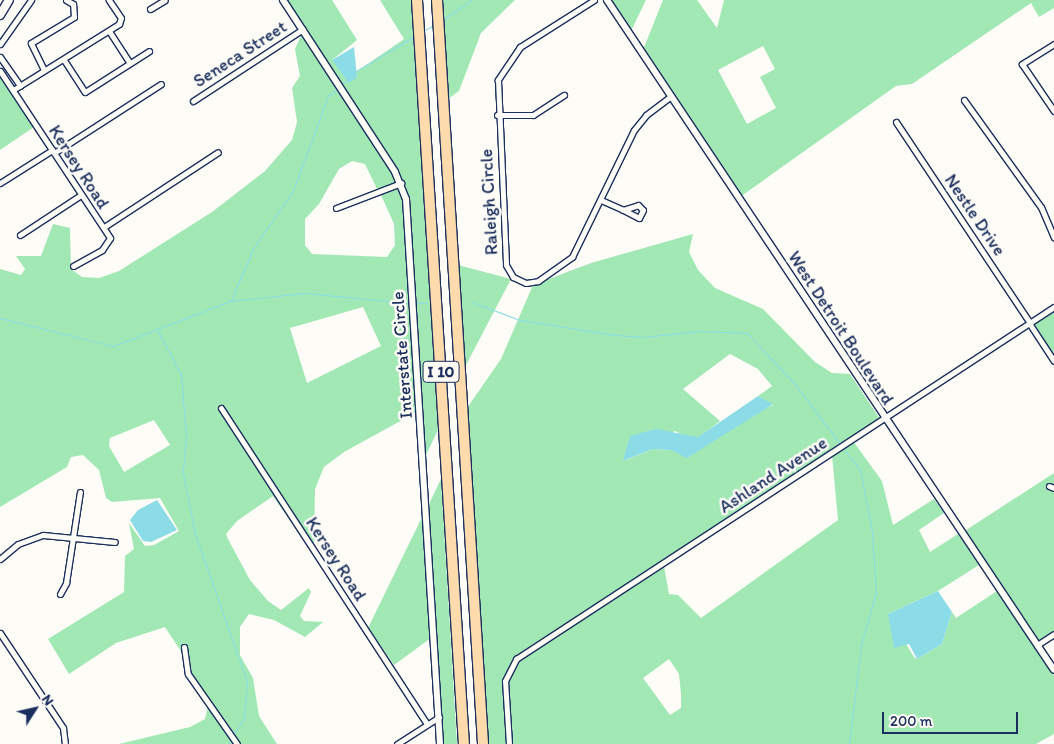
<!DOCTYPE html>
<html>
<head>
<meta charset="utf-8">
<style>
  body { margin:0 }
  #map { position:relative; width:1054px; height:744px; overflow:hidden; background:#fdfcf7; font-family:Itim,sans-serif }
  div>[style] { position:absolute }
  .green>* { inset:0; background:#a2e8b5 }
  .water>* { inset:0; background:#8cdce8 }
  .stream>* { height:1px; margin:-0.5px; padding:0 0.5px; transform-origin:0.5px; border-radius:0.5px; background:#8cdce8 }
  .roads { filter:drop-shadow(1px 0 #1b2f5e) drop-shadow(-1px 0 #1b2f5e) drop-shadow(0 1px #1b2f5e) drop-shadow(0 -1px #1b2f5e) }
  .minor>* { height:5px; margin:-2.5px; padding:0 2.5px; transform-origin:2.5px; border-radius:2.5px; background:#fdfcf7 }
  .tertiary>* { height:6px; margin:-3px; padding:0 3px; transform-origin:3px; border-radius:3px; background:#fdfcf7 }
  .secondary>* { height:8px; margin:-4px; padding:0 4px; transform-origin:4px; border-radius:4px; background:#fdfcf7 }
  .motorway>* { height:10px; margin:-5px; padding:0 5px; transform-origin:5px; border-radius:5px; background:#fedbac }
  span { translate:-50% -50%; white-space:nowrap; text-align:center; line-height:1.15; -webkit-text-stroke:5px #fdfcf7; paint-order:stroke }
  .shield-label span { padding:1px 4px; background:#fdfcf7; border:1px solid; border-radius:4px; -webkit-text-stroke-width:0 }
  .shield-label { font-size:16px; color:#1b2f5e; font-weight:700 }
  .street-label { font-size:18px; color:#1b2f5e }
  .north { position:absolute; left:10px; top:684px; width:50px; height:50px; -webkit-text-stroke:4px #fdfcf7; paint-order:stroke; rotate:55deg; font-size:14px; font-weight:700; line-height:20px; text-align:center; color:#1b2f5e }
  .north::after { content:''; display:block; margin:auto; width:18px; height:22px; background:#1b2f5e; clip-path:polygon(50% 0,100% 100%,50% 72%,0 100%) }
  .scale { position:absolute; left:882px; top:712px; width:136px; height:22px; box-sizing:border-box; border:2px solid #1b2f5e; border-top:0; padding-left:6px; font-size:15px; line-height:18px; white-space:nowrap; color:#1b2f5e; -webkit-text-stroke:4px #fdfcf7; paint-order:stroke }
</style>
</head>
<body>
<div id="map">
  <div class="green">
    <i style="clip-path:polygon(286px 0,332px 0,357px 40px,332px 60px,357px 77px,356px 72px,404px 39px,380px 0,411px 0,438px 430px,426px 455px,410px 206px,404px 185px)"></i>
    <i style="clip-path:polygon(443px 0,515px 0,481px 33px,459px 91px,448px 99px)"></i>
    <i style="clip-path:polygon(610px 0,646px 0,631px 31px)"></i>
    <i style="clip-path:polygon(evenodd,663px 0,697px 0,717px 28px,724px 0,1054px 0,1054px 8px,1039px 17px,1031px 3px,912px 84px,896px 86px,740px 197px,643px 50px,663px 0,763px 46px,775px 69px,760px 77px,776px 108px,747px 124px,718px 70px,763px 46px)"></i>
    <i style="clip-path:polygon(evenodd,302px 33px,398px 183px,378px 191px,365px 164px,352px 161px,339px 169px,319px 204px,305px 219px,305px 245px,312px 254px,387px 257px,395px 245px,394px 224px,381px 195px,399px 187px,403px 200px,420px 467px,415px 413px,344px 452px,324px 467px,315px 489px,314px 545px,222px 405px,218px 408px,312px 553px,273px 496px,237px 521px,226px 534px,228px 539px,250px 580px,268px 601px,281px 610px,309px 588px,311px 592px,300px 616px,304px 621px,323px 622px,305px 637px,274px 620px,249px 614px,240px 627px,240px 655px,253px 678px,259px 716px,277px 744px,240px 744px,192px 673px,187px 644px,182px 645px,182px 653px,165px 627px,116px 643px,69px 674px,48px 639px,124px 592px,125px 556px,134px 549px,129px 523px,145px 546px,154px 545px,179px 531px,160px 498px,112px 502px,106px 498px,99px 470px,83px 455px,71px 457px,67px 467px,0 507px,0 269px,21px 275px,25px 269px,16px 256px,41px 256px,53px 224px,70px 228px,71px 269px,82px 277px,99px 278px,119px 271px,212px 212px,265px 171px,292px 140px,297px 122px,292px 88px,300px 76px,295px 49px,302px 33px,363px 307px,381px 346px,307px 383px,290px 328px,363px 307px,302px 33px,154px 420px,170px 445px,124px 472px,109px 446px,110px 438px,154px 420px)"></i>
    <i style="clip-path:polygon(0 76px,34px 127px,0 150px)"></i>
    <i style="clip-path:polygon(evenodd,693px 234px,689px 252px,698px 270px,715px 288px,763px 309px,815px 362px,832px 373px,850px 374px,880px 419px,514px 657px,503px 682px,507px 744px,489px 744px,467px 408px,501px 359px,533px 285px,591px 263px,693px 234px,730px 354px,758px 369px,772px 386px,758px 396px,773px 405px,671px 450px,653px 449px,624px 461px,675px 431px,688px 438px,699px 437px,720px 421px,683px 389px,730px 354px)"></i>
    <i style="clip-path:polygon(458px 265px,511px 279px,465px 367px)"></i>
    <i style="clip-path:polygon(1054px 310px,1054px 356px,1032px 324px)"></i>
    <i style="clip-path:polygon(evenodd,853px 441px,882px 481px,893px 525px,934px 499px,944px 513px,919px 530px,930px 552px,958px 534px,979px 565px,938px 591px,888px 614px,914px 657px,917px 659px,942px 644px,952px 612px,956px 618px,997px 591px,1054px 675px,1054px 734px,1036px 744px,512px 744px,508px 681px,517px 661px,704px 539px,664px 566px,669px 594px,678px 595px,701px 618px,838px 520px,832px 455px,853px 441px,669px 659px,679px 674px,681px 694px,681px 708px,670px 715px,643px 678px,669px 659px)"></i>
    <i style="clip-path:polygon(1054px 473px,1054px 631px,1038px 642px,963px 532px)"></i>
    <i style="clip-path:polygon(441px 479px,457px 744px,443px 744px,438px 661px,429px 504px)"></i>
    <i style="clip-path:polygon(424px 513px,431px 638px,394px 665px,368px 628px)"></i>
    <i style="clip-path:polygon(208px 706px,234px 744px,119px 744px,190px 727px,205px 719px)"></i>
  </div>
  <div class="water">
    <i style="clip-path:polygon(354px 47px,357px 77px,349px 83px,332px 60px)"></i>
    <i style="clip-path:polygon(758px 396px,773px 404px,687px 458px,671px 450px,653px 449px,623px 461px,630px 436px,656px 429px,698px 437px)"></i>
    <i style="clip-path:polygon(157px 500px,177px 530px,151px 542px,143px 541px,130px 520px,138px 510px)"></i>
    <i style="clip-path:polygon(938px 591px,952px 612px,942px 644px,917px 659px,909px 644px,894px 648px,888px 614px)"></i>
  </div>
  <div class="stream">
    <i style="left:442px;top:20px;width:36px;rotate:-34deg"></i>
    <i style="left:423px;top:31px;width:13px;rotate:-29deg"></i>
    <i style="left:356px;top:71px;width:69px;rotate:-30.7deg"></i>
    <i style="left:342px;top:84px;width:8px;rotate:-40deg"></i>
    <i style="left:231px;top:300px;width:58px;rotate:-66.5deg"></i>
    <i style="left:254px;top:247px;width:68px;rotate:-55.1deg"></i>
    <i style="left:293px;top:191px;width:101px;rotate:-69.8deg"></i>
    <i style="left:328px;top:96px;width:11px;rotate:-38deg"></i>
    <i style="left:472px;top:302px;width:51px;rotate:20.6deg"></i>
    <i style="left:520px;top:320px;width:96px;rotate:9deg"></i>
    <i style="left:615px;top:335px;width:28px;rotate:4deg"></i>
    <i style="left:643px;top:337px;width:57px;rotate:-6deg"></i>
    <i style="left:700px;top:331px;width:47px;rotate:2.4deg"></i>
    <i style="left:747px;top:333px;width:69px;rotate:46.8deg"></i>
    <i style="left:794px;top:383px;width:78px;rotate:52.8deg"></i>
    <i style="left:416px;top:303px;width:11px"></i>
    <i style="left:0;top:318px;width:116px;rotate:13.9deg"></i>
    <i style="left:113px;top:346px;width:125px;rotate:-21deg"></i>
    <i style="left:230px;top:301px;width:75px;rotate:-6.1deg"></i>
    <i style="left:305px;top:293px;width:104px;rotate:5.5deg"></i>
    <i style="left:158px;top:331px;width:50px;rotate:62.4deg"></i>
    <i style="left:181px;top:375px;width:61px;rotate:85.3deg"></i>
    <i style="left:186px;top:436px;width:37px;rotate:95deg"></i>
    <i style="left:183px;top:473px;width:62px;rotate:78.9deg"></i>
    <i style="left:195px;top:534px;width:157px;rotate:70.6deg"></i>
    <i style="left:247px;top:682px;width:36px;rotate:95deg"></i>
    <i style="left:244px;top:718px;width:20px;rotate:123deg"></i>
    <i style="left:843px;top:448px;width:28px;rotate:52deg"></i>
    <i style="left:860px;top:470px;width:63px;rotate:79deg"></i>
    <i style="left:872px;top:532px;width:60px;rotate:86.2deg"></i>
    <i style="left:876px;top:592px;width:55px;rotate:105.8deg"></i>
    <i style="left:861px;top:645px;width:100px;rotate:96.9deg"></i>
    <i style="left:228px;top:744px;width:7px;rotate:-63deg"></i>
  </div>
  <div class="roads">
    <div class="minor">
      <i style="left:594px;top:0;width:88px;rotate:147.6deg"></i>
      <i style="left:520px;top:47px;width:40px;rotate:124deg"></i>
      <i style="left:498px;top:80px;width:185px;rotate:87.5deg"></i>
      <i style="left:506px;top:265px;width:14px;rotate:60deg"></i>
      <i style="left:513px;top:277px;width:14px;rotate:25deg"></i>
      <i style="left:526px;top:283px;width:12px;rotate:-9deg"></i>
      <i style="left:538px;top:281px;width:42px;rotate:-35.2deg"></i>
      <i style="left:572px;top:257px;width:141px;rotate:-64deg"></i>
      <i style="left:634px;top:130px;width:19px;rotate:-51deg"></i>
      <i style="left:646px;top:115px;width:31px;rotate:-37deg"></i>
      <i style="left:150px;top:9px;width:17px;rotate:-31deg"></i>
      <i style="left:109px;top:31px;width:38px;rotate:57deg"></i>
      <i style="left:0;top:44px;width:54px;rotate:-54.8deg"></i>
      <i style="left:1054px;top:44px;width:38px;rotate:148deg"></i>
      <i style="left:1022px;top:64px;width:57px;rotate:55.8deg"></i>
      <i style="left:0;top:57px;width:35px;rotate:55deg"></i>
      <i style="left:64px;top:60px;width:38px;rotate:57deg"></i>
      <i style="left:85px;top:92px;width:76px;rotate:-32.6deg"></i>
      <i style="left:44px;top:70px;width:30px;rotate:-116deg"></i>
      <i style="left:31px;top:43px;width:50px;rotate:-31.2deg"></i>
      <i style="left:74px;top:17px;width:13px;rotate:-94deg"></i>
      <i style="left:73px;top:4px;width:8px;rotate:-150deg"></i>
      <i style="left:0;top:71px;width:200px;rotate:56.6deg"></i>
      <i style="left:110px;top:238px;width:14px;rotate:124deg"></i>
      <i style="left:102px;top:250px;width:33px;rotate:151deg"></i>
      <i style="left:13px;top:90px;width:125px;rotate:-31.9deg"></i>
      <i style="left:119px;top:24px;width:6px;rotate:-72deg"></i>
      <i style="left:121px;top:18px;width:22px;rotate:-124deg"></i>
      <i style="left:964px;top:100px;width:132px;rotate:54.3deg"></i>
      <i style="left:1041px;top:207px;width:33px;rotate:67deg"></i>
      <i style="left:193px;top:101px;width:131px;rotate:-33.2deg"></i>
      <i style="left:497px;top:115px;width:36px"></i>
      <i style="left:533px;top:115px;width:37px;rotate:-33deg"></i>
      <i style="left:896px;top:122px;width:242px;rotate:56.3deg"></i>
      <i style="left:54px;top:153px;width:127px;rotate:-32.8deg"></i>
      <i style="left:0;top:183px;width:62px;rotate:-32.4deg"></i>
      <i style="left:601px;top:200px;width:24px;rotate:24deg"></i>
      <i style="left:638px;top:205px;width:7px;rotate:45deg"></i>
      <i style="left:643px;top:210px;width:9px;rotate:117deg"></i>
      <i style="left:639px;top:218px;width:18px;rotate:-153deg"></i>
      <i style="left:623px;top:210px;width:16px;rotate:-18deg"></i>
      <i style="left:336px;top:208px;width:70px;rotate:-21deg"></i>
      <i style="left:104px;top:227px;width:136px;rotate:-33.3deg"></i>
      <i style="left:20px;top:235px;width:73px;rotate:-33.3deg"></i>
      <i style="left:1029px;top:323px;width:45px;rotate:56.7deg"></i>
      <i style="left:221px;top:408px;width:377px;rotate:56.9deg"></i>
      <i style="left:1049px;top:486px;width:5px;rotate:22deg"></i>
      <i style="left:0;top:559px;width:23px;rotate:-40deg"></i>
      <i style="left:18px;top:544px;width:27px;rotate:-20deg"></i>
      <i style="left:43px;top:535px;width:72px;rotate:5.6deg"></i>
      <i style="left:60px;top:594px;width:13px;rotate:-61deg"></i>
      <i style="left:66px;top:583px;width:92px;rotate:-81.3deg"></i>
      <i style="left:0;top:633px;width:114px;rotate:56.4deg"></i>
      <i style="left:63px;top:728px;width:16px;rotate:83deg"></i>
      <i style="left:1037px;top:645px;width:20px;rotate:-33deg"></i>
      <i style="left:184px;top:647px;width:27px;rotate:82deg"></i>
      <i style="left:188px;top:674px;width:85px;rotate:55deg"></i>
      <i style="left:397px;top:744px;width:50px;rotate:-32.7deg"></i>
      <i style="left:509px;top:744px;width:63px;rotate:-93.6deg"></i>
      <i style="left:505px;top:681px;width:25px;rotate:-63deg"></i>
      <i style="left:516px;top:659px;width:643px;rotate:-33.2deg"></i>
    </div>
    <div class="tertiary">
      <i style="left:283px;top:0;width:205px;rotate:56.9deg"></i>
      <i style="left:395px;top:172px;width:29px;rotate:68deg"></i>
      <i style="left:406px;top:199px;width:546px;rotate:86.43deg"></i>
      <i style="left:607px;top:0;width:805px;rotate:56.29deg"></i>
    </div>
    <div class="secondary">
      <i style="left:0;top:15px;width:17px;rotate:-59deg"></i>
    </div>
    <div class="motorway">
      <i style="left:417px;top:0;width:745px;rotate:86.39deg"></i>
      <i style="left:437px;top:0;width:745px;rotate:86.46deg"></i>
    </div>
  </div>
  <div class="shield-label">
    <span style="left:441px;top:372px">I 10</span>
  </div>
  <div class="street-label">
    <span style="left:240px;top:54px;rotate:-33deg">Seneca Street</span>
    <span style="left:79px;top:167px;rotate:57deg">Kersey Road</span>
    <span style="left:489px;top:202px;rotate:-93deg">Raleigh Circle</span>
    <span style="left:975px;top:215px;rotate:56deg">Nestle Drive</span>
    <span style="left:841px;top:328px;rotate:57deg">West Detroit Boulevard</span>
    <span style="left:402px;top:355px;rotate:-94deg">Interstate Circle</span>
    <span style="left:773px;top:475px;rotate:-33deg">Ashland Avenue</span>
    <span style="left:336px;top:559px;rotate:57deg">Kersey Road</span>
  </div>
  <div class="north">N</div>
  <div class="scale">200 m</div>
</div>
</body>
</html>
